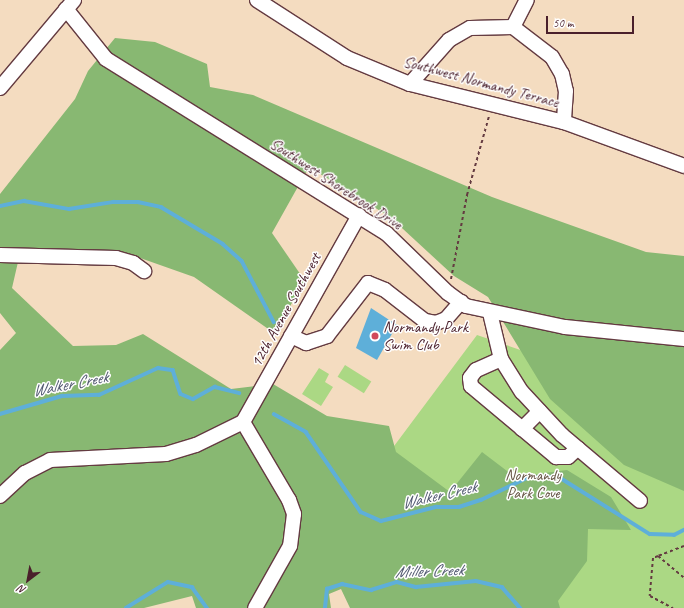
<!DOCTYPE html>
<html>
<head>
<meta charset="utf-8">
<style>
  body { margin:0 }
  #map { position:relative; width:684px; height:608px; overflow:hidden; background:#f4dcc0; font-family:Caveat,sans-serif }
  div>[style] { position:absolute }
  .green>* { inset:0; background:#abd884; transform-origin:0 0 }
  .forest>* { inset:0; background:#88b872 }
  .water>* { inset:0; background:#5eafd9 }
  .stream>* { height:3.5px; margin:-1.75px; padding:0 1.75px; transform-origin:1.75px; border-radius:1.75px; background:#5eafd9 }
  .path>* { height:2px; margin-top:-1px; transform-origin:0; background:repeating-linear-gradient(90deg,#643b41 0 3px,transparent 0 6px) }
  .roads { filter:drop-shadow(1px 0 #643b41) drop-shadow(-1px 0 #643b41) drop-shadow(0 1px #643b41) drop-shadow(0 -1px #643b41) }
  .minor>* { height:14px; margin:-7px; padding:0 7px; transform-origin:7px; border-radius:7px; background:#fff }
  .dots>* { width:11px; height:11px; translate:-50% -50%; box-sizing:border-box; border:2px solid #fff; border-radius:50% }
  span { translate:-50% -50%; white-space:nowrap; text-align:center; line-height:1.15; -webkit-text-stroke:3px #fff; paint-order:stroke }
  .street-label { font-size:16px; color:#4a1f2b }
  .poi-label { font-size:16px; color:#4a1f2b }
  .left { translate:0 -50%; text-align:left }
  .park-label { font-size:16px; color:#675646 }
  .water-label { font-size:17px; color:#525971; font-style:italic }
  .north { position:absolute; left:8px; top:560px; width:40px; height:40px; -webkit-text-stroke:3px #fff; paint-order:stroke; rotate:212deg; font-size:11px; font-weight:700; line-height:16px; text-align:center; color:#4a1f2b }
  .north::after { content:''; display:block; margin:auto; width:14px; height:18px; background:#4a1f2b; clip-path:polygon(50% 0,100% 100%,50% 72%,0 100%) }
  .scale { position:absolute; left:546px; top:16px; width:88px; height:18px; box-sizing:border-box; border:2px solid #4a1f2b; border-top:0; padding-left:5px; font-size:12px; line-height:14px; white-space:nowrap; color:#4a1f2b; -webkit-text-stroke:3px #fff; paint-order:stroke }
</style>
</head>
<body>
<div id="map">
  <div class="green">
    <i style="clip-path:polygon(477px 335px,654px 396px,684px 402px,684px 608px,500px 608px,344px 513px)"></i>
    <i style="left:345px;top:365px;width:31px;height:14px;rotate:32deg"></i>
    <i style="clip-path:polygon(319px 368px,329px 374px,325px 382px,333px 387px,321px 406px,302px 394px)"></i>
  </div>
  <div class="forest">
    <i style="clip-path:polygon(115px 38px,155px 42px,207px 64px,210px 87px,253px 95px,492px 197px,646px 252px,684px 256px,684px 491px,624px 465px,550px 399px,488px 297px,454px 276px,390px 217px,309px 167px,272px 233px,305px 281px,274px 333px,194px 277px,126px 253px,21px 249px,12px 288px,73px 346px,116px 345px,143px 334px,231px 389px,273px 384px,327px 416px,389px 426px,396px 452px,450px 492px,482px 452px,515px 477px,567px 470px,611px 497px,631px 530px,588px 529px,587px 561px,558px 601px,560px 608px,350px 608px,341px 589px,329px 594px,331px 608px,196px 608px,192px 596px,144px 608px,0 608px,0 350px,16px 333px,0 313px,0 194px,75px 99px,88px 71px)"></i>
  </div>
  <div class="water">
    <i style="clip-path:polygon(371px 308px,397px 325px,377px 360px,356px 348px)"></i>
  </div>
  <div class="stream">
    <i style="left:0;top:206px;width:25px;rotate:-12deg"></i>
    <i style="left:24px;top:201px;width:46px;rotate:10.1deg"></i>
    <i style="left:69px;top:209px;width:45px;rotate:-9deg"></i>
    <i style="left:113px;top:202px;width:25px"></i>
    <i style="left:138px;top:202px;width:24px;rotate:12deg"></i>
    <i style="left:161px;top:207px;width:72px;rotate:30.8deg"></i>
    <i style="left:223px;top:244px;width:25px;rotate:42deg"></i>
    <i style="left:242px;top:261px;width:69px;rotate:62.3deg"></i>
    <i style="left:0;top:414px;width:65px;rotate:-16.2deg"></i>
    <i style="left:62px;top:396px;width:37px;rotate:-2deg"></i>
    <i style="left:99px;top:395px;width:65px;rotate:-24.6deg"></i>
    <i style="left:158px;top:368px;width:15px;rotate:8deg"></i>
    <i style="left:173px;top:370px;width:25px;rotate:72deg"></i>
    <i style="left:181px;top:394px;width:13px;rotate:23deg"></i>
    <i style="left:193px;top:399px;width:25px;rotate:-29deg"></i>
    <i style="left:215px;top:387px;width:25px;rotate:14deg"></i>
    <i style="left:274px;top:414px;width:37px;rotate:29deg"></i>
    <i style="left:306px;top:432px;width:97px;rotate:55.5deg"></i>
    <i style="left:361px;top:512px;width:22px;rotate:24deg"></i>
    <i style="left:381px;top:521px;width:57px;rotate:-14.3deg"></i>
    <i style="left:436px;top:507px;width:23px"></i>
    <i style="left:459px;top:507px;width:23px;rotate:-18deg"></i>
    <i style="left:481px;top:500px;width:51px;rotate:-25.6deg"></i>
    <i style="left:527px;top:478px;width:32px;rotate:-2deg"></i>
    <i style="left:559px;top:477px;width:107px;rotate:32.1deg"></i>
    <i style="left:650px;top:534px;width:24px;rotate:2deg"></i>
    <i style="left:674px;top:535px;width:11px;rotate:-27deg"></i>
    <i style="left:126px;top:608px;width:49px;rotate:-31.8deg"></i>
    <i style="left:168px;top:582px;width:25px;rotate:12deg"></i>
    <i style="left:192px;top:587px;width:26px;rotate:54deg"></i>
    <i style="left:325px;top:608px;width:19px;rotate:-84deg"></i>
    <i style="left:327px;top:589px;width:16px;rotate:-18deg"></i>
    <i style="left:342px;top:584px;width:30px;rotate:12deg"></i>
    <i style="left:371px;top:590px;width:27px;rotate:-17deg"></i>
    <i style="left:397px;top:582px;width:20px;rotate:15deg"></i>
    <i style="left:416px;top:587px;width:60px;rotate:-5.7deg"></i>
    <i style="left:476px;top:581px;width:27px;rotate:13deg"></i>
    <i style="left:502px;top:587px;width:28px;rotate:49deg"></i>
  </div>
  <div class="path">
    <i style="left:451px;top:279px;width:86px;rotate:-79.2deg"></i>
    <i style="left:467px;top:195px;width:82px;rotate:-74.4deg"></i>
    <i style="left:684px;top:546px;width:28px;rotate:159deg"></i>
    <i style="left:658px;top:556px;width:34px;rotate:40deg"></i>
    <i style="left:658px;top:556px;width:5px;rotate:158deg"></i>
    <i style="left:653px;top:558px;width:38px;rotate:95deg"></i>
    <i style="left:650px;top:596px;width:26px;rotate:28deg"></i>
  </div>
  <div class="roads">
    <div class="minor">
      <i style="left:257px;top:0;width:107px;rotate:32.8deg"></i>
      <i style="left:347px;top:58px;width:68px;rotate:22.4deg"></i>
      <i style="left:410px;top:84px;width:159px;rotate:13.9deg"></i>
      <i style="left:564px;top:122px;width:128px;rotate:20.1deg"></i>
      <i style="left:66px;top:9px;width:64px;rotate:51.3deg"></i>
      <i style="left:106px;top:59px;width:330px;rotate:31.9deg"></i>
      <i style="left:386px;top:233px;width:86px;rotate:44.1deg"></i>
      <i style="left:448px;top:293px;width:22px;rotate:36deg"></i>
      <i style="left:466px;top:306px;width:101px;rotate:12deg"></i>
      <i style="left:565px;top:327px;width:120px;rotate:5.8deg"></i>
      <i style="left:513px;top:27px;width:30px;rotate:-63deg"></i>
      <i style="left:410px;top:84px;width:59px;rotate:-48.4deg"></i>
      <i style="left:449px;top:40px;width:24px;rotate:-30deg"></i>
      <i style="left:470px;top:28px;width:43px;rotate:-1.3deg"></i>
      <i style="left:513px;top:27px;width:49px;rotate:37.6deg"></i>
      <i style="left:552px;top:57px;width:20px;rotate:60deg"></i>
      <i style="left:562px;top:74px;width:17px;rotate:77deg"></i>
      <i style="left:566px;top:91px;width:31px;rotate:94deg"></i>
      <i style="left:0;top:88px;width:115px;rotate:-49.9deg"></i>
      <i style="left:0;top:255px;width:116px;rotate:1.5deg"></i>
      <i style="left:116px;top:258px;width:18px;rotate:16deg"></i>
      <i style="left:133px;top:263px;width:14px;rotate:36deg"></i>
      <i style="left:490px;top:313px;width:47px;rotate:76.6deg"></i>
      <i style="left:501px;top:359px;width:39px;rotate:58deg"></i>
      <i style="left:522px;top:392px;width:59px;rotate:47.1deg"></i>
      <i style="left:562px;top:435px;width:102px;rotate:40.2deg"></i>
      <i style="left:291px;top:336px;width:17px;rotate:25deg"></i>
      <i style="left:306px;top:343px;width:22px;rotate:-18deg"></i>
      <i style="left:327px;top:336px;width:67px;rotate:-52.3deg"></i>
      <i style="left:368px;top:283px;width:18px;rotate:22deg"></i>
      <i style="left:385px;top:290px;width:51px;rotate:37.8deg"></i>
      <i style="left:425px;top:321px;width:11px;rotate:10deg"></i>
      <i style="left:436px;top:323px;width:11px;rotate:-22deg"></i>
      <i style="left:446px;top:319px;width:23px;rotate:-49deg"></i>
      <i style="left:501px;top:359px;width:27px;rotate:156deg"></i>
      <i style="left:476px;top:370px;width:10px;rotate:127deg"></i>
      <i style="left:470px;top:378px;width:8px;rotate:83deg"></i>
      <i style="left:471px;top:386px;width:111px;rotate:39.9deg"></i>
      <i style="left:556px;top:457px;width:12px"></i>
      <i style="left:568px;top:457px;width:13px;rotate:-42deg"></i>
      <i style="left:243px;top:422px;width:237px;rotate:-60.7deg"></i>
      <i style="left:243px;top:422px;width:91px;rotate:59.5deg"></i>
      <i style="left:289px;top:500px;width:15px;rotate:70deg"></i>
      <i style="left:294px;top:514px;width:32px;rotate:97deg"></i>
      <i style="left:290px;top:546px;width:71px;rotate:119.4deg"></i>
      <i style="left:522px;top:429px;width:25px;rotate:-45deg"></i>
      <i style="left:0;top:496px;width:34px;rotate:-43deg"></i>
      <i style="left:25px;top:473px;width:28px;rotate:-27deg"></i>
      <i style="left:50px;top:460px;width:116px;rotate:-3deg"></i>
      <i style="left:166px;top:454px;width:31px;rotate:-17deg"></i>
      <i style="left:196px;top:445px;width:52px;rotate:-26.1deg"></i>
    </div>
  </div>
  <div class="dots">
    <i style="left:375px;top:336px;background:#d1495b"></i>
  </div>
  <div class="street-label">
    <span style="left:481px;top:82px;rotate:15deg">Southwest Normandy Terrace</span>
    <span style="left:336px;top:184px;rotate:33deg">Southwest Shorebrook Drive</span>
    <span style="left:286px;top:310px;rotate:-61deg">12th Avenue Southwest</span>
  </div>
  <div class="poi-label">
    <span class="left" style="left:383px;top:336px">Normandy Park<br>Swim Club</span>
  </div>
  <div class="park-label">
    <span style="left:533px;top:484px">Normandy<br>Park Cove</span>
  </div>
  <div class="water-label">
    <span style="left:70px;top:384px;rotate:-11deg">Walker Creek</span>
    <span style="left:439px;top:495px;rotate:-13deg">Walker Creek</span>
    <span style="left:429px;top:571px;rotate:-2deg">Miller Creek</span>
  </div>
  <div class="north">N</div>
  <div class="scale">50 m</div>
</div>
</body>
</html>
